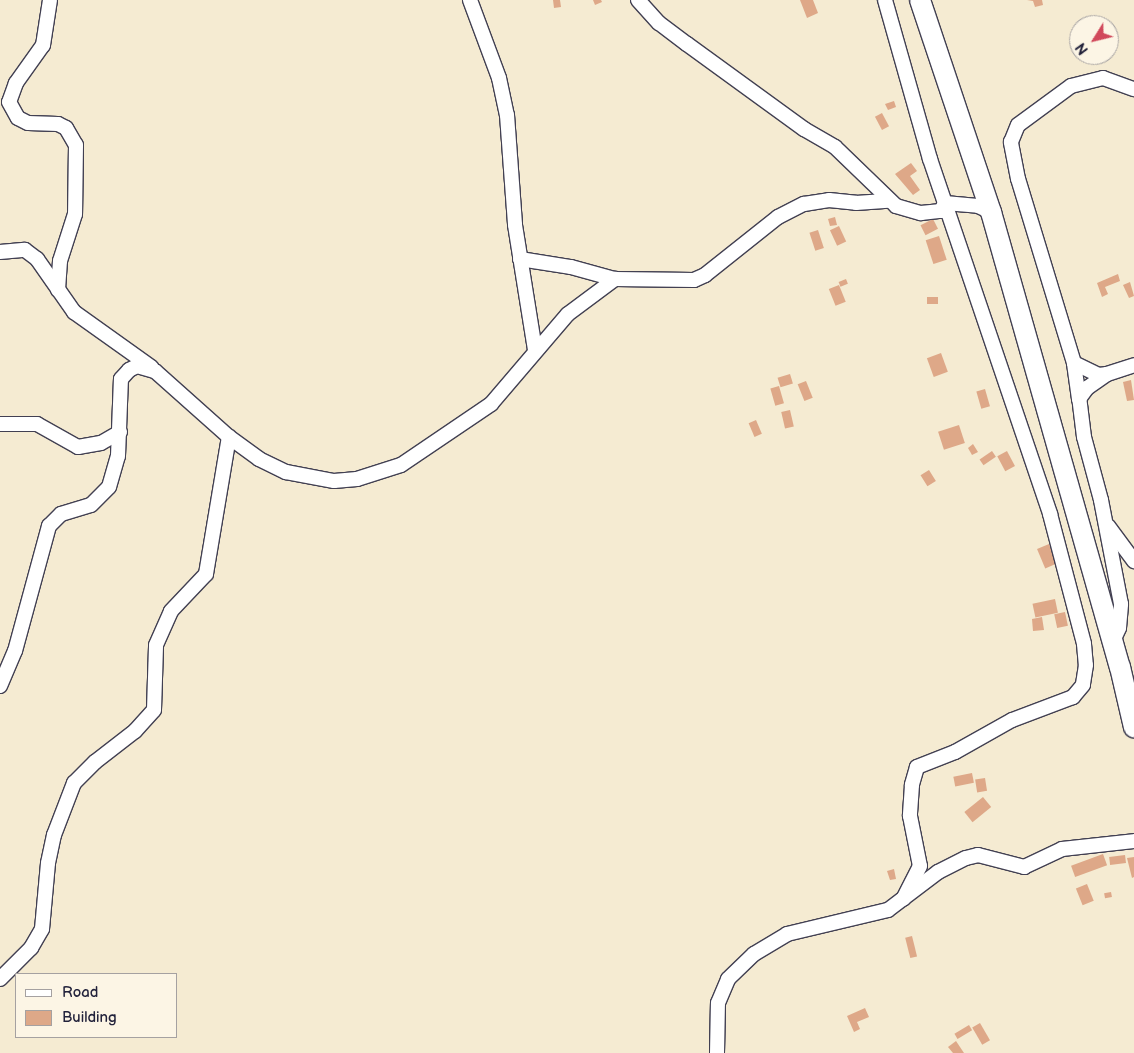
<!DOCTYPE html>
<html>
<head>
<meta charset="utf-8">
<style>
  body { margin:0 }
  #map { position:relative; width:1134px; height:1053px; overflow:hidden; background:#f5ebd2; font-family:"Balsamiq Sans",sans-serif }
  div>[style] { position:absolute }
  .building>* { inset:0; background:#dea888; transform-origin:0 0 }
  .roads { filter:drop-shadow(1px 0 #424052) drop-shadow(-1px 0 #424052) drop-shadow(0 1px #424052) drop-shadow(0 -1px #424052) }
  .minor>* { height:14px; margin:-7px; padding:0 7px; transform-origin:7px; border-radius:7px; background:#fff }
  .highway>* { height:20px; margin:-10px; padding:0 10px; transform-origin:10px; border-radius:10px; background:#fff }
  span { translate:-50% -50%; white-space:nowrap; text-align:center; line-height:1.15; -webkit-text-stroke:4px #fcf5e5; paint-order:stroke }
  .legend { position:absolute; left:15px; top:973px; width:162px; height:65px; box-sizing:border-box; background:#fcf5e5; border:1px solid #a5a1a1; margin:0; padding:6px 9px; list-style:none; font-size:15px; color:#22223b }
  .legend li { display:flex; align-items:center; gap:10px; height:25px }
  .legend b { width:25px; border:1px solid #a5a1a1 }
  .north { position:absolute; left:1069px; top:15px; width:50px; height:50px; box-sizing:border-box; background:#fcf5e5; border:1px solid #a5a1a1; border-radius:50%; rotate:234deg; font-size:14px; font-weight:700; line-height:20px; text-align:center; color:#22223b }
  .north::after { content:''; display:block; margin:auto; width:18px; height:22px; background:#d1495b; clip-path:polygon(50% 0,100% 100%,50% 72%,0 100%) }
</style>
</head>
<body>
<div id="map">
  <div class="building">
    <i style="clip-path:polygon(553px 0,560px 0,561px 7px,554px 8px)"></i>
    <i style="clip-path:polygon(593px 0,601px 0,602px 2px,595px 5px)"></i>
    <i style="clip-path:polygon(800px 0,813px 0,818px 13px,807px 18px)"></i>
    <i style="clip-path:polygon(1027px 0,1042px 0,1043px 5px,1035px 7px,1033px 1px)"></i>
    <i style="clip-path:polygon(894px 101px,896px 107px,888px 110px,885px 104px)"></i>
    <i style="left:882px;top:113px;width:15px;height:8px;rotate:62deg"></i>
    <i style="clip-path:polygon(911px 163px,917px 171px,910px 176px,920px 190px,913px 195px,895px 174px)"></i>
    <i style="clip-path:polygon(835px 217px,837px 225px,830px 226px,828px 219px)"></i>
    <i style="left:933px;top:219px;width:11px;height:14px;rotate:63deg"></i>
    <i style="left:839px;top:226px;width:17px;height:10px;rotate:65deg"></i>
    <i style="left:818px;top:230px;width:19px;height:9px;rotate:72deg"></i>
    <i style="left:939px;top:236px;width:25px;height:14px;rotate:72deg"></i>
    <i style="clip-path:polygon(1118px 274px,1120px 281px,1105px 287px,1108px 294px,1102px 297px,1097px 283px)"></i>
    <i style="left:846px;top:279px;width:5px;height:8px;rotate:68deg"></i>
    <i style="clip-path:polygon(1130px 282px,1134px 296px,1129px 298px,1123px 285px)"></i>
    <i style="left:839px;top:285px;width:18px;height:11px;rotate:68deg"></i>
    <i style="left:938px;top:297px;width:7px;height:11px;rotate:90deg"></i>
    <i style="left:941px;top:353px;width:20px;height:15px;rotate:70deg"></i>
    <i style="left:790px;top:374px;width:10px;height:13px;rotate:73deg"></i>
    <i style="clip-path:polygon(1131px 380px,1134px 400px,1127px 401px,1123px 382px)"></i>
    <i style="left:806px;top:381px;width:18px;height:9px;rotate:68deg"></i>
    <i style="left:779px;top:386px;width:18px;height:9px;rotate:74deg"></i>
    <i style="left:985px;top:389px;width:18px;height:9px;rotate:74deg"></i>
    <i style="left:790px;top:410px;width:17px;height:9px;rotate:77deg"></i>
    <i style="left:756px;top:420px;width:15px;height:8px;rotate:67deg"></i>
    <i style="left:959px;top:425px;width:19px;height:22px;rotate:72deg"></i>
    <i style="clip-path:polygon(973px 444px,978px 452px,972px 455px,968px 448px)"></i>
    <i style="left:992px;top:451px;width:7px;height:15px;rotate:56deg"></i>
    <i style="left:1007px;top:451px;width:17px;height:11px;rotate:62deg"></i>
    <i style="left:929px;top:470px;width:13px;height:10px;rotate:58deg"></i>
    <i style="left:1049px;top:544px;width:21px;height:13px;rotate:67deg"></i>
    <i style="left:1055px;top:599px;width:14px;height:23px;rotate:78deg"></i>
    <i style="left:1065px;top:612px;width:14px;height:11px;rotate:78deg"></i>
    <i style="clip-path:polygon(1042px 617px,1044px 630px,1033px 631px,1032px 619px)"></i>
    <i style="left:972px;top:773px;width:10px;height:19px;rotate:79deg"></i>
    <i style="left:985px;top:778px;width:13px;height:10px;rotate:81deg"></i>
    <i style="left:983px;top:797px;width:13px;height:24px;rotate:51deg"></i>
    <i style="left:1103px;top:854px;width:12px;height:34px;rotate:70deg"></i>
    <i style="left:1125px;top:855px;width:8px;height:16px;rotate:83deg"></i>
    <i style="clip-path:polygon(1134px 857px,1134px 877px,1132px 878px,1127px 858px)"></i>
    <i style="clip-path:polygon(894px 869px,896px 879px,890px 880px,887px 871px)"></i>
    <i style="left:1087px;top:884px;width:18px;height:12px;rotate:68deg"></i>
    <i style="left:1111px;top:892px;width:5px;height:7px;rotate:79deg"></i>
    <i style="left:912px;top:936px;width:21px;height:7px;rotate:76deg"></i>
    <i style="clip-path:polygon(865px 1008px,869px 1017px,857px 1022px,860px 1029px,854px 1032px,847px 1016px)"></i>
    <i style="left:980px;top:1023px;width:20px;height:9px;rotate:60deg"></i>
    <i style="left:969px;top:1025px;width:6px;height:17px;rotate:59deg"></i>
    <i style="clip-path:polygon(956px 1041px,964px 1053px,953px 1053px,948px 1047px)"></i>
  </div>
  <div class="roads">
    <div class="minor">
      <i style="left:50px;top:0;width:46px;rotate:98.8deg"></i>
      <i style="left:43px;top:45px;width:47px;rotate:125.4deg"></i>
      <i style="left:16px;top:83px;width:20px;rotate:110deg"></i>
      <i style="left:9px;top:102px;width:18px;rotate:61deg"></i>
      <i style="left:18px;top:118px;width:11px;rotate:27deg"></i>
      <i style="left:28px;top:123px;width:30px;rotate:2deg"></i>
      <i style="left:58px;top:124px;width:9px;rotate:27deg"></i>
      <i style="left:66px;top:128px;width:20px;rotate:60deg"></i>
      <i style="left:76px;top:145px;width:69px;rotate:90.8deg"></i>
      <i style="left:75px;top:214px;width:49px;rotate:107.7deg"></i>
      <i style="left:60px;top:261px;width:29px;rotate:94deg"></i>
      <i style="left:470px;top:0;width:83px;rotate:69.6deg"></i>
      <i style="left:499px;top:78px;width:38px;rotate:78deg"></i>
      <i style="left:507px;top:115px;width:110px;rotate:85.8deg"></i>
      <i style="left:515px;top:225px;width:127px;rotate:80.9deg"></i>
      <i style="left:638px;top:0;width:31px;rotate:48deg"></i>
      <i style="left:659px;top:23px;width:35px;rotate:37deg"></i>
      <i style="left:687px;top:44px;width:145px;rotate:36deg"></i>
      <i style="left:804px;top:129px;width:36px;rotate:30deg"></i>
      <i style="left:835px;top:147px;width:85px;rotate:44deg"></i>
      <i style="left:896px;top:206px;width:26px;rotate:16deg"></i>
      <i style="left:921px;top:213px;width:20px;rotate:-6deg"></i>
      <i style="left:941px;top:211px;width:9px;rotate:-63deg"></i>
      <i style="left:945px;top:203px;width:33px;rotate:5deg"></i>
      <i style="left:978px;top:206px;width:14px;rotate:25deg"></i>
      <i style="left:885px;top:0;width:165px;rotate:74.2deg"></i>
      <i style="left:930px;top:159px;width:375px;rotate:71.3deg"></i>
      <i style="left:1050px;top:514px;width:134px;rotate:75.3deg"></i>
      <i style="left:1084px;top:644px;width:21px;rotate:85deg"></i>
      <i style="left:1086px;top:665px;width:20px;rotate:99deg"></i>
      <i style="left:1083px;top:685px;width:16px;rotate:130deg"></i>
      <i style="left:1073px;top:697px;width:65px;rotate:159.3deg"></i>
      <i style="left:1012px;top:720px;width:65px;rotate:150.7deg"></i>
      <i style="left:955px;top:752px;width:41px;rotate:158.5deg"></i>
      <i style="left:917px;top:767px;width:19px;rotate:106deg"></i>
      <i style="left:912px;top:785px;width:31px;rotate:94deg"></i>
      <i style="left:910px;top:816px;width:51px;rotate:78.7deg"></i>
      <i style="left:920px;top:866px;width:37px;rotate:117deg"></i>
      <i style="left:0;top:252px;width:25px;rotate:-5deg"></i>
      <i style="left:25px;top:250px;width:15px;rotate:37deg"></i>
      <i style="left:37px;top:259px;width:65px;rotate:55.1deg"></i>
      <i style="left:74px;top:312px;width:95px;rotate:35.5deg"></i>
      <i style="left:520px;top:259px;width:52px;rotate:8.9deg"></i>
      <i style="left:571px;top:267px;width:46px;rotate:15.3deg"></i>
      <i style="left:1074px;top:363px;width:28px;rotate:26deg"></i>
      <i style="left:1099px;top:375px;width:8px;rotate:-7deg"></i>
      <i style="left:1079px;top:399px;width:36px;rotate:-98deg"></i>
      <i style="left:1074px;top:363px;width:192px;rotate:-106.9deg"></i>
      <i style="left:1018px;top:179px;width:38px;rotate:-101deg"></i>
      <i style="left:1011px;top:142px;width:18px;rotate:-68deg"></i>
      <i style="left:1018px;top:125px;width:66px;rotate:-36.3deg"></i>
      <i style="left:1071px;top:86px;width:33px;rotate:-14deg"></i>
      <i style="left:1103px;top:78px;width:33px;rotate:20deg"></i>
      <i style="left:0;top:424px;width:37px"></i>
      <i style="left:37px;top:424px;width:47px;rotate:29.3deg"></i>
      <i style="left:78px;top:447px;width:23px;rotate:-10deg"></i>
      <i style="left:101px;top:443px;width:22px;rotate:-30deg"></i>
      <i style="left:1108px;top:526px;width:44px;rotate:53.4deg"></i>
      <i style="left:1113px;top:641px;width:14px;rotate:-65deg"></i>
      <i style="left:1119px;top:628px;width:24px;rotate:-85deg"></i>
      <i style="left:1121px;top:604px;width:106px;rotate:-100.9deg"></i>
      <i style="left:1101px;top:500px;width:65px;rotate:-105.1deg"></i>
      <i style="left:1084px;top:437px;width:38px;rotate:-97deg"></i>
      <i style="left:1079px;top:399px;width:14px;rotate:-54deg"></i>
      <i style="left:1087px;top:388px;width:24px;rotate:-35deg"></i>
      <i style="left:1107px;top:374px;width:28px;rotate:-18deg"></i>
      <i style="left:0;top:686px;width:38px;rotate:-67deg"></i>
      <i style="left:15px;top:651px;width:130px;rotate:-74.8deg"></i>
      <i style="left:49px;top:526px;width:17px;rotate:-45deg"></i>
      <i style="left:61px;top:514px;width:31px;rotate:-17deg"></i>
      <i style="left:91px;top:505px;width:25px;rotate:-45deg"></i>
      <i style="left:109px;top:487px;width:32px;rotate:-74deg"></i>
      <i style="left:118px;top:456px;width:77px;rotate:-87.8deg"></i>
      <i style="left:121px;top:379px;width:12px;rotate:-48deg"></i>
      <i style="left:129px;top:370px;width:9px;rotate:-27deg"></i>
      <i style="left:137px;top:366px;width:19px;rotate:16deg"></i>
      <i style="left:155px;top:371px;width:99px;rotate:41.7deg"></i>
      <i style="left:229px;top:437px;width:37px;rotate:36deg"></i>
      <i style="left:259px;top:459px;width:30px;rotate:26deg"></i>
      <i style="left:286px;top:472px;width:49px;rotate:10.6deg"></i>
      <i style="left:334px;top:481px;width:23px;rotate:-5deg"></i>
      <i style="left:357px;top:479px;width:46px;rotate:-17.7deg"></i>
      <i style="left:401px;top:465px;width:109px;rotate:-34.1deg"></i>
      <i style="left:491px;top:404px;width:118px;rotate:-49.5deg"></i>
      <i style="left:568px;top:314px;width:59px;rotate:-36.7deg"></i>
      <i style="left:615px;top:279px;width:79px;rotate:0.7deg"></i>
      <i style="left:694px;top:280px;width:12px;rotate:-24deg"></i>
      <i style="left:705px;top:275px;width:93px;rotate:-38.5deg"></i>
      <i style="left:778px;top:217px;width:29px;rotate:-27deg"></i>
      <i style="left:804px;top:204px;width:25px;rotate:-9deg"></i>
      <i style="left:829px;top:200px;width:27px;rotate:6deg"></i>
      <i style="left:856px;top:203px;width:32px;rotate:-4deg"></i>
      <i style="left:0;top:979px;width:44px;rotate:-45deg"></i>
      <i style="left:31px;top:948px;width:22px;rotate:-60deg"></i>
      <i style="left:42px;top:929px;width:66px;rotate:-84.8deg"></i>
      <i style="left:48px;top:863px;width:29px;rotate:-78deg"></i>
      <i style="left:54px;top:835px;width:56px;rotate:-69deg"></i>
      <i style="left:74px;top:783px;width:30px;rotate:-45deg"></i>
      <i style="left:95px;top:762px;width:51px;rotate:-37.8deg"></i>
      <i style="left:135px;top:731px;width:28px;rotate:-48deg"></i>
      <i style="left:154px;top:710px;width:65px;rotate:-88.2deg"></i>
      <i style="left:156px;top:645px;width:37px;rotate:-66deg"></i>
      <i style="left:171px;top:611px;width:51px;rotate:-46.6deg"></i>
      <i style="left:206px;top:574px;width:139px;rotate:-80.5deg"></i>
      <i style="left:717px;top:1053px;width:50px;rotate:-88.9deg"></i>
      <i style="left:718px;top:1003px;width:26px;rotate:-67deg"></i>
      <i style="left:728px;top:979px;width:36px;rotate:-44deg"></i>
      <i style="left:754px;top:954px;width:39px;rotate:-31deg"></i>
      <i style="left:787px;top:934px;width:104px;rotate:-13.4deg"></i>
      <i style="left:888px;top:910px;width:63px;rotate:-37.2deg"></i>
      <i style="left:938px;top:872px;width:31px;rotate:-27deg"></i>
      <i style="left:966px;top:858px;width:12px;rotate:-14deg"></i>
      <i style="left:978px;top:855px;width:48px;rotate:14.6deg"></i>
      <i style="left:1024px;top:867px;width:42px;rotate:-25.3deg"></i>
      <i style="left:1062px;top:849px;width:72px;rotate:-6.3deg"></i>
    </div>
    <div class="highway">
      <i style="left:920px;top:0;width:224px;rotate:71.5deg"></i>
      <i style="left:991px;top:212px;width:473px;rotate:74.2deg"></i>
      <i style="left:1120px;top:667px;width:62px;rotate:76.9deg"></i>
    </div>
  </div>
  <ul class="legend">
  <li><b style="height:6px;background:#fff"></b>Road</li>
  <li><b style="height:14px;background:#dea888"></b>Building</li>
  </ul>
  <div class="north">N</div>
</div>
</body>
</html>
